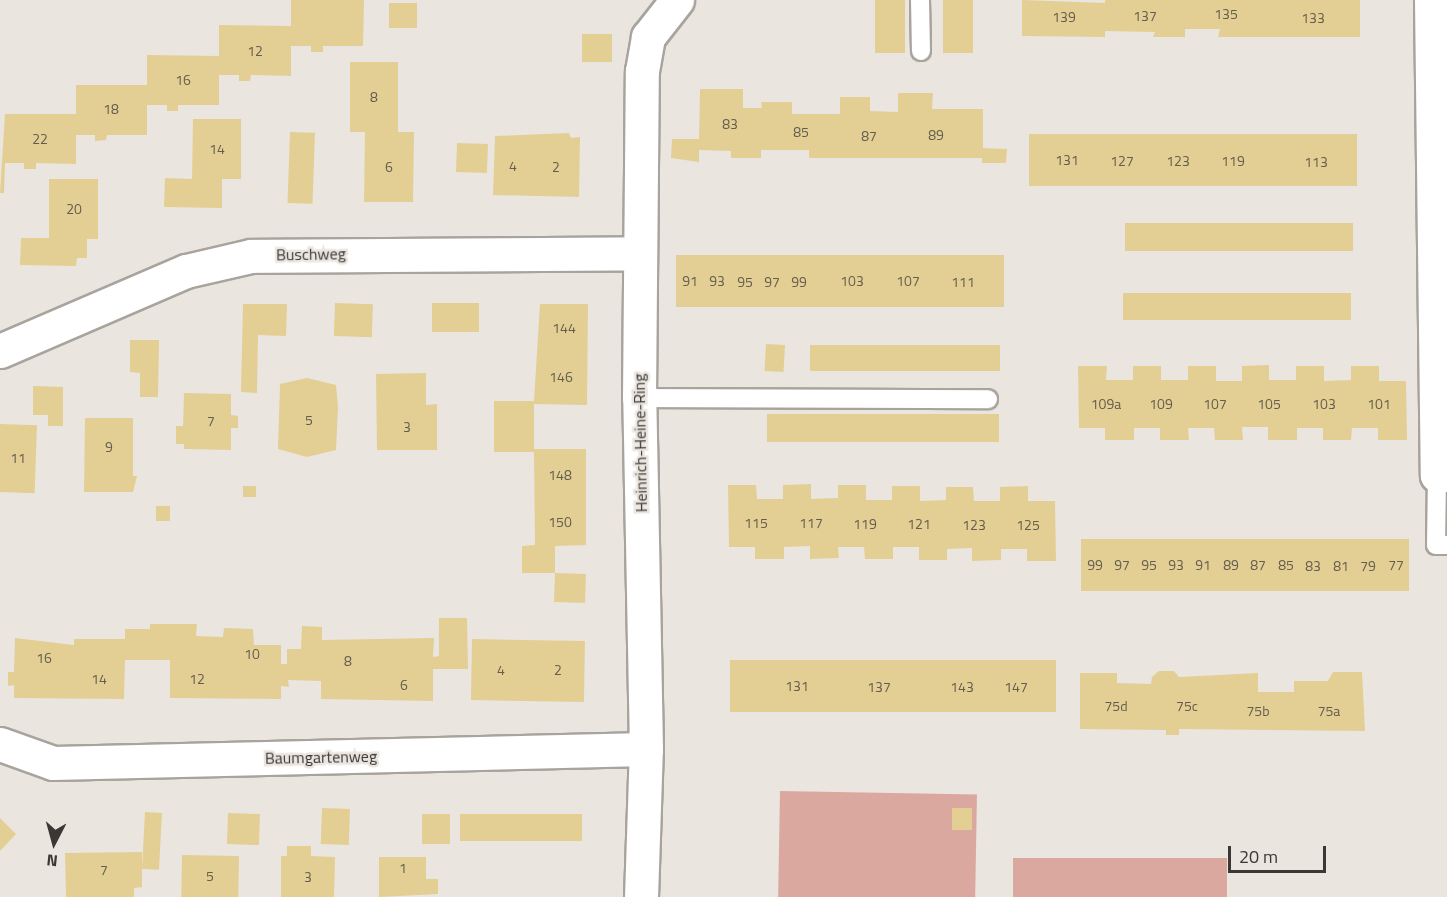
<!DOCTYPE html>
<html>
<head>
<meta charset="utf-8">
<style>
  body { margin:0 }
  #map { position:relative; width:1447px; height:897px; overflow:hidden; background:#ebe5df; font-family:"Titillium Web",sans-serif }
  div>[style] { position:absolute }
  .green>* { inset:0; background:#dba8a0; transform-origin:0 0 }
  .building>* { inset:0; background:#e3cf94; transform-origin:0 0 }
  .roads { filter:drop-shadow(2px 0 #a9a39d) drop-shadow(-2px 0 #a9a39d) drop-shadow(0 2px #a9a39d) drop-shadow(0 -2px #a9a39d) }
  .service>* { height:18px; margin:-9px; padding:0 9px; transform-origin:9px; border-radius:9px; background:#fff }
  .minor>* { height:33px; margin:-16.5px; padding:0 16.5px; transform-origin:16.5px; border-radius:16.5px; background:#fff }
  span { translate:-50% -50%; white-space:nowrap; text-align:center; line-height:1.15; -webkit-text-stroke:5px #ebe5df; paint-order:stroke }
  .number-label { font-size:14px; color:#645d4d }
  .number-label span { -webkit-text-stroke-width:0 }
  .street-label { font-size:16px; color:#3a3735 }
  .north { position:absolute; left:24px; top:813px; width:60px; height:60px; -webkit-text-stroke:4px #ebe5df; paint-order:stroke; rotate:186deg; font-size:16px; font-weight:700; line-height:24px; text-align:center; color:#3a3735 }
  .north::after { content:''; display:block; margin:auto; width:21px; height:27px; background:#3a3735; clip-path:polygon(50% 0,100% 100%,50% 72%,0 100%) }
  .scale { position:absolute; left:1228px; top:846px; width:98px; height:27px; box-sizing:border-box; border:3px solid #3a3735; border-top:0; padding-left:8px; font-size:18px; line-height:21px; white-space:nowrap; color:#3a3735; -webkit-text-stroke:4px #ebe5df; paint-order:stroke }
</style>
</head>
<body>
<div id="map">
  <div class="green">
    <i style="left:780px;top:791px;width:197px;height:106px;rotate:1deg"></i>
    <i style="left:1013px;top:858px;width:214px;height:39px"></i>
  </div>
  <div class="building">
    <i style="clip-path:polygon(291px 0,364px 0,363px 46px,323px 46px,323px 52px,311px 52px,311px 46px,291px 46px,291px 76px,251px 75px,250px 81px,239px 81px,239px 75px,219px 75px,219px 105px,178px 105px,178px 111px,167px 111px,167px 105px,147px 105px,147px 135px,107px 135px,106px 140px,95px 141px,95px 135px,76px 135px,76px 164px,36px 163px,36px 169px,24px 169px,24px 163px,5px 163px,4px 193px,0 193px,5px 114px,76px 114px,76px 85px,147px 85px,147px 55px,219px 56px,219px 25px,291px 26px)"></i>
    <i style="left:875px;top:0;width:30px;height:53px"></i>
    <i style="left:943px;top:0;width:30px;height:53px"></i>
    <i style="clip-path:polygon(1022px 0,1105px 3px,1105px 0,1360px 0,1360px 37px,1218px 37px,1220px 29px,1185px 29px,1185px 37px,1153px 37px,1155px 32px,1105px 31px,1105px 37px,1022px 36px)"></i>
    <i style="left:389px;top:3px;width:28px;height:25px"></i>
    <i style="left:582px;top:34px;width:30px;height:28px"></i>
    <i style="clip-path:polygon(350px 62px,398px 62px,398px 132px,414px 132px,413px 202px,364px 202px,365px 132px,350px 132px)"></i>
    <i style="clip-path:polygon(700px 89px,743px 89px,743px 108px,762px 108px,761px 102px,792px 102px,792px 114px,840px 114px,840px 97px,870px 97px,870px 111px,898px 112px,898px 93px,933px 93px,932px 109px,983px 109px,983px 148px,1007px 149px,1006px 163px,982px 163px,982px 158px,809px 158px,809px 150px,761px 150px,761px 158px,731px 158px,731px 151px,699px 150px,699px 162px,671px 158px,672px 139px,699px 139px)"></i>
    <i style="clip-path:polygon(193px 119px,241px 119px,241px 179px,222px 179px,222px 208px,164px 207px,165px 178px,192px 179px)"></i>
    <i style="left:290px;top:132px;width:25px;height:71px;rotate:2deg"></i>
    <i style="clip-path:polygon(569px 133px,571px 138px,580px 137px,579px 197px,493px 195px,495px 136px)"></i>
    <i style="left:1029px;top:134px;width:328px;height:52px"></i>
    <i style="left:457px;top:143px;width:31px;height:29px;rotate:2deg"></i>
    <i style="clip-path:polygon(49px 179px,98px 179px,98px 239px,87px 239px,87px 258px,77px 258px,76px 266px,20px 265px,21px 238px,49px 238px)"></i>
    <i style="left:1125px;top:223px;width:228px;height:28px"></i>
    <i style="left:676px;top:255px;width:328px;height:52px"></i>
    <i style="left:1123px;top:293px;width:228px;height:27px"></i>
    <i style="left:335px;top:303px;width:38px;height:33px;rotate:2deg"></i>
    <i style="left:432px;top:303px;width:47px;height:29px"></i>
    <i style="clip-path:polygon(243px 304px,287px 304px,286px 336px,258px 335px,257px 393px,241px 392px)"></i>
    <i style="clip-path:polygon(540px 304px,588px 304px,587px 405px,534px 404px,534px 449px,586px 449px,586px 545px,555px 546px,555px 573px,522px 573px,522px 546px,535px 545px,534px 452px,494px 452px,494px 401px,534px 401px)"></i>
    <i style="clip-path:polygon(130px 340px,159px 340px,158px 397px,140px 397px,140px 373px,130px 372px)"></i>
    <i style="left:766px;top:344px;width:19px;height:27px;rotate:3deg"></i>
    <i style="left:810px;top:345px;width:190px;height:26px"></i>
    <i style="clip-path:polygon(1269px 365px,1269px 380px,1296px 380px,1296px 366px,1324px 366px,1324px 381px,1351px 380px,1351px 366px,1379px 366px,1379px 381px,1406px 381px,1407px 440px,1378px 440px,1378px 428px,1352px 428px,1351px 440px,1323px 440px,1323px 428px,1297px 428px,1297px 440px,1268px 440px,1268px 427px,1242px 427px,1243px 440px,1215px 440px,1214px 428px,1188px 428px,1189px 440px,1160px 440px,1160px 428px,1134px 428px,1134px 440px,1105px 440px,1105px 428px,1079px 428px,1078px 366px,1107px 366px,1106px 380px,1133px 380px,1133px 366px,1161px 366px,1161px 380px,1188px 380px,1188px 366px,1216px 366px,1216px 381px,1242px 381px,1242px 366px)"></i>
    <i style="clip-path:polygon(426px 373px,426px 405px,437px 404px,437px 450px,377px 450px,376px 374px)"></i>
    <i style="clip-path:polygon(307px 378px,336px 385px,338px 407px,336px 450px,307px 457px,278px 449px,280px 384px)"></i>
    <i style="clip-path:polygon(33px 386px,63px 387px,63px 426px,48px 426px,48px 415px,33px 415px)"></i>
    <i style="clip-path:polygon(184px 393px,231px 394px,231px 415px,238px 416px,238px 428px,231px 428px,231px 450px,184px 449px,184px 444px,176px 444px,176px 426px,183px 426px)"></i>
    <i style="left:767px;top:414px;width:232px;height:28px"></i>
    <i style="clip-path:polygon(85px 418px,133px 418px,133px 476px,137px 476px,133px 492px,84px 492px)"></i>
    <i style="left:0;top:424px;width:37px;height:68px;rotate:2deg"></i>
    <i style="clip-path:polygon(811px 484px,811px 499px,838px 498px,838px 485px,866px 485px,866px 500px,892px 500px,892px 486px,920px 486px,920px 501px,946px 500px,946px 487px,973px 487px,974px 501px,1000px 501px,1000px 487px,1028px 486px,1028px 501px,1055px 501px,1056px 561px,1027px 561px,1027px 549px,1001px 549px,1001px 560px,972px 561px,972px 548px,947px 549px,947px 560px,919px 560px,919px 547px,893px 547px,893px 559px,865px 559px,864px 547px,838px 547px,839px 558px,810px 559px,810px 546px,784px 547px,784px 559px,755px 559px,755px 547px,729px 547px,728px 485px,756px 485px,757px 499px,783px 499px,783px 485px)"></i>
    <i style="left:243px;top:486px;width:13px;height:11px"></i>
    <i style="left:170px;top:506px;width:15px;height:14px;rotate:90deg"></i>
    <i style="left:1081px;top:539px;width:328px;height:52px"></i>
    <i style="left:555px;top:573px;width:31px;height:29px;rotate:2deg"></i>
    <i style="clip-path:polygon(439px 618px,467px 618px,468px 669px,433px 669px,433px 701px,321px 699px,321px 681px,288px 680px,289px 687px,281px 686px,281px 699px,170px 698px,170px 660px,125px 660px,124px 699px,14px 698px,14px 685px,8px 686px,8px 672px,14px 672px,15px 638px,74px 645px,74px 639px,125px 639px,125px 629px,150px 629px,150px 624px,197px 624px,196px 636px,223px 637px,224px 628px,253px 629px,254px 645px,281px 645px,281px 664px,287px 664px,287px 649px,301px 649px,302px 626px,322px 627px,322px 640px,434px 638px,433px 657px,439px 656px)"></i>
    <i style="left:472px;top:639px;width:113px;height:61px;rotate:1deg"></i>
    <i style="left:730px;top:660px;width:326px;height:52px"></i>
    <i style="clip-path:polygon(1159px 671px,1174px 671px,1179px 677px,1258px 673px,1258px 692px,1294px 692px,1294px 681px,1328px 681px,1333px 672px,1362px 672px,1365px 731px,1179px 729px,1179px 735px,1166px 735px,1166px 730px,1080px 729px,1080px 673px,1117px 673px,1117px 683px,1151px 684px,1152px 677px)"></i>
    <i style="left:322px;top:808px;width:28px;height:36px;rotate:2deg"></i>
    <i style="left:972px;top:808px;width:22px;height:20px;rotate:90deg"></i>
    <i style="left:145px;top:812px;width:17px;height:57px;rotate:3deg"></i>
    <i style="left:228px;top:813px;width:32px;height:31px;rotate:2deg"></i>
    <i style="left:422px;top:814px;width:28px;height:30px"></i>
    <i style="left:460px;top:814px;width:122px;height:27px"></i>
    <i style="clip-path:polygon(0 818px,16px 834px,0 851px)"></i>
    <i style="clip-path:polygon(287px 846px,311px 846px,311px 856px,335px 857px,334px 897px,281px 897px,281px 856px,287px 856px)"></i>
    <i style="clip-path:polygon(142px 852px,142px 887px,134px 888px,134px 897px,66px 897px,65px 853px)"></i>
    <i style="left:182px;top:855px;width:57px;height:42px;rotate:1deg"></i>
    <i style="clip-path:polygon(379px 857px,426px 857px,426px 879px,438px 879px,438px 894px,379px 897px)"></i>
  </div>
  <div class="roads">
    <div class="service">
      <i style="left:920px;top:0;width:51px;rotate:88.9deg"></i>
      <i style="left:639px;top:398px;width:349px;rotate:0.2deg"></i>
      <i style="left:1437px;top:475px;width:70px;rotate:90.8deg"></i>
      <i style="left:1436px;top:545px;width:11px"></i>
    </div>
    <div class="minor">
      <i style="left:1431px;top:0;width:475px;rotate:89.3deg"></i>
      <i style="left:1437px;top:475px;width:10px"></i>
      <i style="left:0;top:351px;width:202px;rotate:-23.3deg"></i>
      <i style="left:186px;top:271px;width:67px;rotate:-13deg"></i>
      <i style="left:251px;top:256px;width:389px;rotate:-0.4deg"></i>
      <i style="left:0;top:744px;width:56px;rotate:19.7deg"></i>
      <i style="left:53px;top:763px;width:593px;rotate:-1.35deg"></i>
      <i style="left:641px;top:897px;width:148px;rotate:-88.1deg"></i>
      <i style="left:646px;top:749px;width:351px;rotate:-91.1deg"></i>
      <i style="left:639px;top:398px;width:327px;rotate:-89.5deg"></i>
      <i style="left:642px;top:71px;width:35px;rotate:-80deg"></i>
      <i style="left:648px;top:37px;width:47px;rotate:-51.9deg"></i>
    </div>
  </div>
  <div class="number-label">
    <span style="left:1226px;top:14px">135</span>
    <span style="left:1145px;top:16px">137</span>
    <span style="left:1064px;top:17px">139</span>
    <span style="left:1313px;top:18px">133</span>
    <span style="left:255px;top:51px">12</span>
    <span style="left:183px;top:80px">16</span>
    <span style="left:374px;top:97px">8</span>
    <span style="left:111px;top:109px">18</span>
    <span style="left:730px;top:124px">83</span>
    <span style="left:801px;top:132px">85</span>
    <span style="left:936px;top:135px">89</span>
    <span style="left:869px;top:136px">87</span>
    <span style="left:40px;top:139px">22</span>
    <span style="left:217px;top:149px">14</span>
    <span style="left:1067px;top:160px">131</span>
    <span style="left:1122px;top:161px">127</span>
    <span style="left:1178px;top:161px">123</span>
    <span style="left:1233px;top:161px">119</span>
    <span style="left:1316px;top:162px">113</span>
    <span style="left:513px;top:166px">4</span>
    <span style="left:389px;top:167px">6</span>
    <span style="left:556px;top:167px">2</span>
    <span style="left:74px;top:209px">20</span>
    <span style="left:690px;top:281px">91</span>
    <span style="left:717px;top:281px">93</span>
    <span style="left:852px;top:281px">103</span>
    <span style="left:908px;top:281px">107</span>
    <span style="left:745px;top:282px">95</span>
    <span style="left:772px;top:282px">97</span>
    <span style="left:799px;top:282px">99</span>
    <span style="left:963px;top:282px">111</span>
    <span style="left:564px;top:328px">144</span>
    <span style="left:561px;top:377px">146</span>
    <span style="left:1106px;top:404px">109a</span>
    <span style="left:1161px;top:404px">109</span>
    <span style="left:1215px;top:404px">107</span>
    <span style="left:1269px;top:404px">105</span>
    <span style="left:1324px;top:404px">103</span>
    <span style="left:1379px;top:404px">101</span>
    <span style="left:309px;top:420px">5</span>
    <span style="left:211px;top:421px">7</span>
    <span style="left:407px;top:427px">3</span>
    <span style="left:109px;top:447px">9</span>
    <span style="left:18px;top:458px">11</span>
    <span style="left:560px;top:475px">148</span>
    <span style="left:560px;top:522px">150</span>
    <span style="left:756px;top:523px">115</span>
    <span style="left:811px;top:523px">117</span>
    <span style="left:865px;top:524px">119</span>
    <span style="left:919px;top:524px">121</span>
    <span style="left:974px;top:525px">123</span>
    <span style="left:1028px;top:525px">125</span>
    <span style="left:1095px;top:565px">99</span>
    <span style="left:1122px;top:565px">97</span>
    <span style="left:1149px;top:565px">95</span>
    <span style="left:1176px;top:565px">93</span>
    <span style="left:1203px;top:565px">91</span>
    <span style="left:1231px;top:565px">89</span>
    <span style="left:1258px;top:565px">87</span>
    <span style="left:1286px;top:565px">85</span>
    <span style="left:1396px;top:565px">77</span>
    <span style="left:1313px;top:566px">83</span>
    <span style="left:1341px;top:566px">81</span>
    <span style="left:1368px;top:566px">79</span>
    <span style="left:252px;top:654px">10</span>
    <span style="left:44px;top:658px">16</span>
    <span style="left:348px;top:661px">8</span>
    <span style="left:501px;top:670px">4</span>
    <span style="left:558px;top:670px">2</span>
    <span style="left:99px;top:679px">14</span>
    <span style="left:197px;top:679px">12</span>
    <span style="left:404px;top:685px">6</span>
    <span style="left:797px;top:686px">131</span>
    <span style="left:879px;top:687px">137</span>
    <span style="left:962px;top:687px">143</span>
    <span style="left:1016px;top:687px">147</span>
    <span style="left:1116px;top:706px">75d</span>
    <span style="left:1187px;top:706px">75c</span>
    <span style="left:1258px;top:711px">75b</span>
    <span style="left:1329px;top:711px">75a</span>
    <span style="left:403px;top:868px">1</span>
    <span style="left:104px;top:870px">7</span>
    <span style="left:210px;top:876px">5</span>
    <span style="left:308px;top:877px">3</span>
  </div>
  <div class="street-label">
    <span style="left:311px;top:254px;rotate:-1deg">Buschweg</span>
    <span style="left:640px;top:443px;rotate:-91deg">Heinrich-Heine-Ring</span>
    <span style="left:321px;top:757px;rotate:-1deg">Baumgartenweg</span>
  </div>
  <div class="north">N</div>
  <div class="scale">20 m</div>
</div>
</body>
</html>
